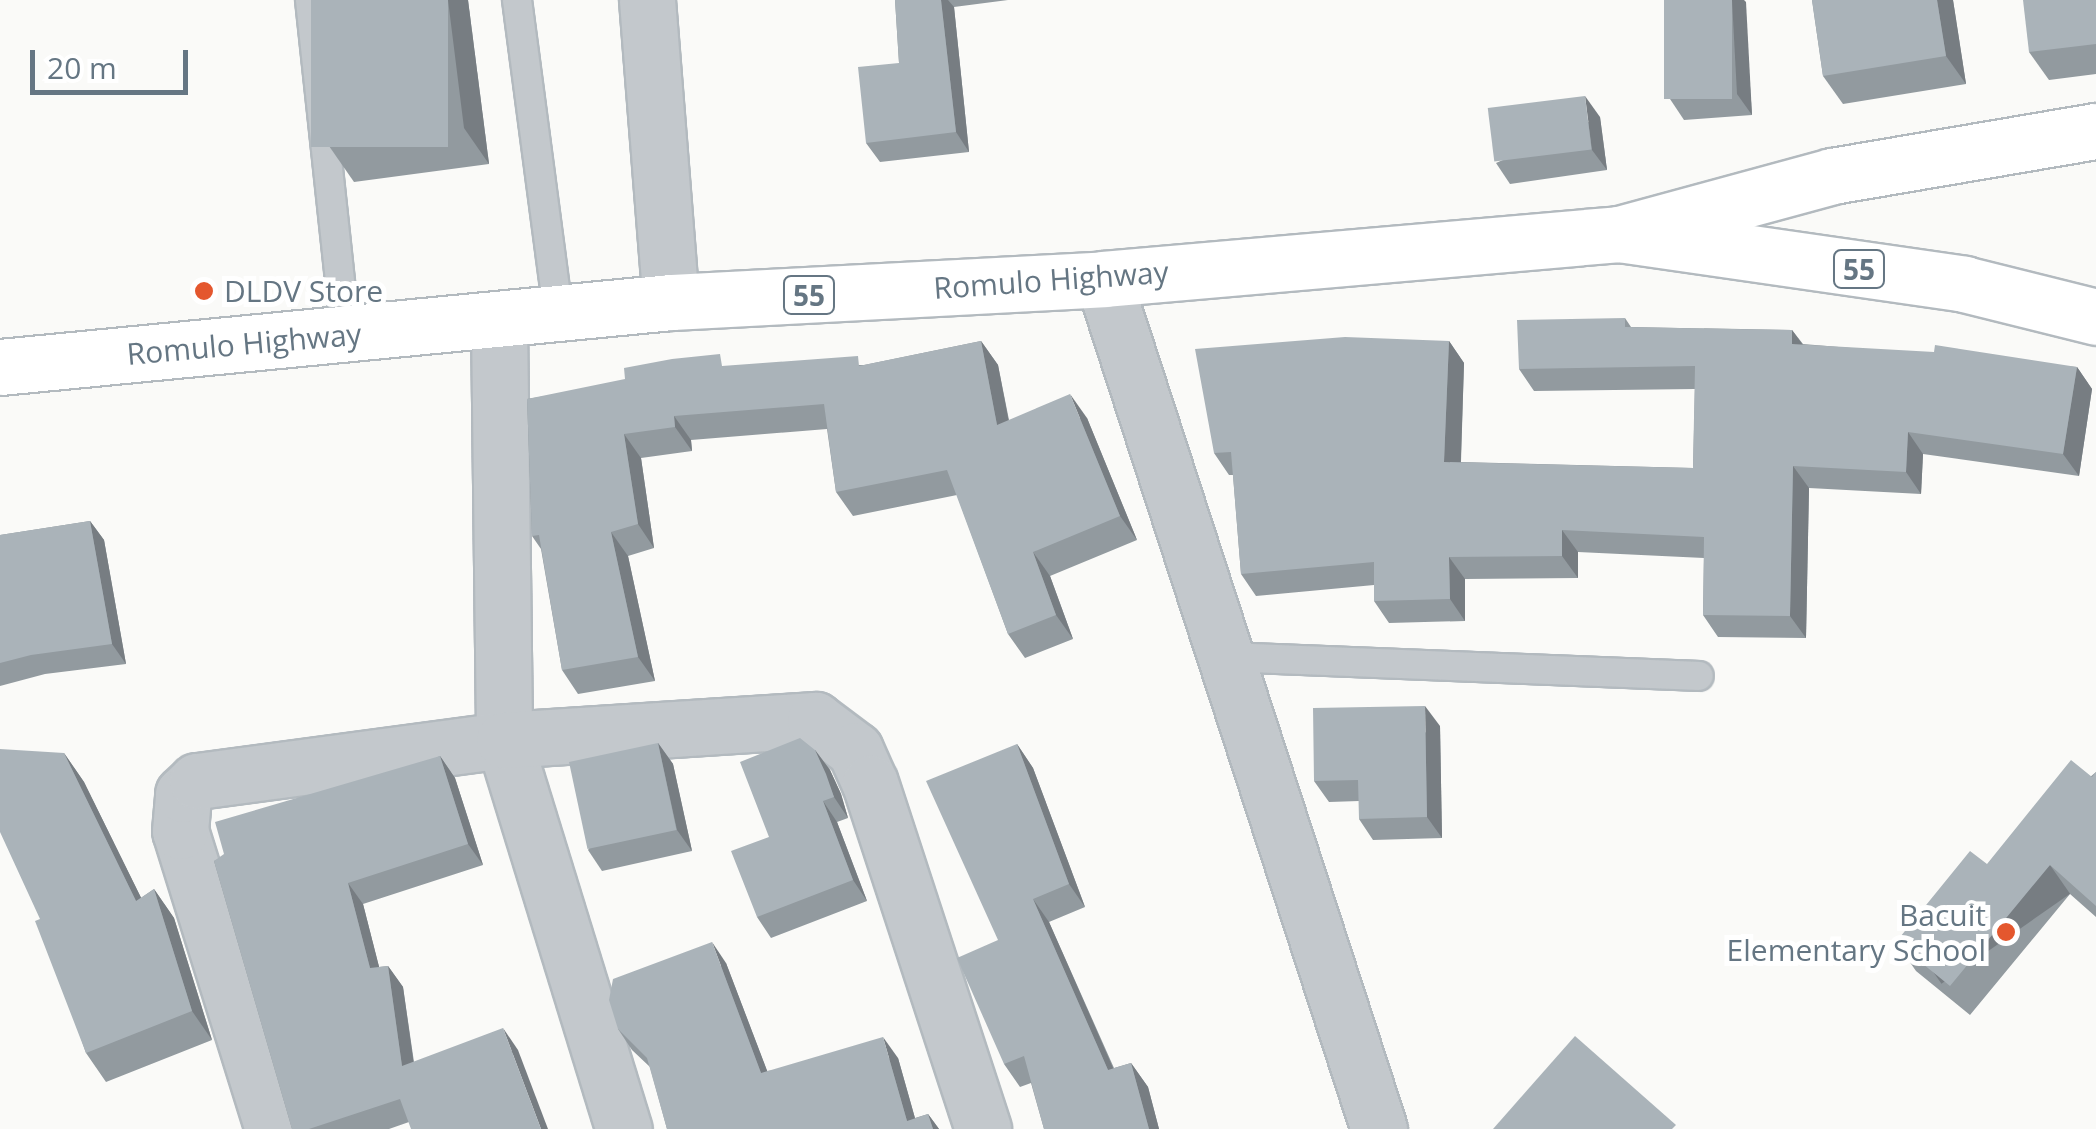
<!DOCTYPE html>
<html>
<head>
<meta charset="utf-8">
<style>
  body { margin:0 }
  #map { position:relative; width:2096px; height:1129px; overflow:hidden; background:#fafaf8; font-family:"Open Sans",sans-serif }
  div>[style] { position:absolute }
  .roads { filter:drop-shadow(2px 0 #b3babf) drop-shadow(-2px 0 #b3babf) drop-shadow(0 2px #b3babf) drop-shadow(0 -2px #b3babf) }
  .lane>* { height:28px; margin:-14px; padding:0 14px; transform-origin:14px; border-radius:14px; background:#c3c8cc }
  .street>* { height:55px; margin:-27.5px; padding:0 27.5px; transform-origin:27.5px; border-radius:27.5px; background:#c3c8cc }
  .secondary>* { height:55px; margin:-27.5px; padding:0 27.5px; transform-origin:27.5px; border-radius:27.5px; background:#fff }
  .highway>* { height:55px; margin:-27.5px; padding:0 27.5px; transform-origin:27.5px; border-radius:27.5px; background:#fff }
  .wall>* { inset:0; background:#929a9f }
  .shaded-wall>* { inset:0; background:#777d82; transform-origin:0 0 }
  .building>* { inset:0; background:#aab3b9; transform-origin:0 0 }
  .dots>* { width:28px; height:28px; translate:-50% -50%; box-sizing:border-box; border:5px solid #fff; border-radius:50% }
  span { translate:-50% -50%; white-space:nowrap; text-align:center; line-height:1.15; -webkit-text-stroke:10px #fff; paint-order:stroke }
  .shield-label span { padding:2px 8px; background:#fff; border:2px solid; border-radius:8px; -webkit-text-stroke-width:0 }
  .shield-label { font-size:28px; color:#657683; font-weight:700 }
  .street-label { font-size:30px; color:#657683 }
  .poi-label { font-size:30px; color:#657683 }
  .left { translate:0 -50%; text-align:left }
  .right { translate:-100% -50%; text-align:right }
  .scale { position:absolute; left:30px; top:50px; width:158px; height:45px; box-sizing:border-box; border:5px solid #657683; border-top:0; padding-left:12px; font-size:30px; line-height:35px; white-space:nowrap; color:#657683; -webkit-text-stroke:8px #fff; paint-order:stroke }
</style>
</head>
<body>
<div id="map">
  <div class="roads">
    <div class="lane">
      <i style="left:310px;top:0;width:337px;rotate:83.9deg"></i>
      <i style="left:517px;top:0;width:315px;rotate:82.5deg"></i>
      <i style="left:1228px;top:657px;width:471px;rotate:2.3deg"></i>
    </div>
    <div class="street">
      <i style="left:647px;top:0;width:303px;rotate:85.5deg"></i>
      <i style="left:1103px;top:279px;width:894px;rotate:72.01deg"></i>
      <i style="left:499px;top:321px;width:419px;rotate:89.3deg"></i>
      <i style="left:504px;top:740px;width:407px;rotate:72.9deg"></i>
      <i style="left:273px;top:1129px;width:312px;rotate:-107.3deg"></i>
      <i style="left:180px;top:831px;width:37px;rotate:-85deg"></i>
      <i style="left:183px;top:794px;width:19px;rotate:-43deg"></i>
      <i style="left:197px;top:781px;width:310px;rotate:-7.6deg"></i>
      <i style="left:504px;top:740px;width:312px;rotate:-3.7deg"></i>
      <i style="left:815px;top:720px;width:50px;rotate:36.9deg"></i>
      <i style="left:855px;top:750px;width:36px;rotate:66deg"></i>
      <i style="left:870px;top:783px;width:364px;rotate:71.9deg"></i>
    </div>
    <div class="secondary">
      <i style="left:1619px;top:234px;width:221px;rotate:-15.2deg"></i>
      <i style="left:1832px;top:176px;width:268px;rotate:-9.7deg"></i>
    </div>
    <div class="highway">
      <i style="left:0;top:367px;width:674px;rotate:-5.53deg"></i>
      <i style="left:671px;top:302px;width:433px;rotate:-3deg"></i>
      <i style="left:1103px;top:279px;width:518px;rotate:-4.98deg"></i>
      <i style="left:1619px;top:234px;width:349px;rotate:8.2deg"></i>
      <i style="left:1964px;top:284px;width:136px;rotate:14deg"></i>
    </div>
  </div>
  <div class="wall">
    <i style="clip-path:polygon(311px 0,468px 0,489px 164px,354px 182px,329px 146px)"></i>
    <i style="clip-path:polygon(895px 0,1008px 0,954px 7px,969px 152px,880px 162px,866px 143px,899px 63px)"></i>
    <i style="clip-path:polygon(1664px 0,1744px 0,1752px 115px,1684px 120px,1670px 99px)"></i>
    <i style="clip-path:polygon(1812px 0,1953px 0,1966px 84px,1843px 104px,1823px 76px)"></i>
    <i style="clip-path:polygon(2096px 0,2096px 74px,2049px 80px,2029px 52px)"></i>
    <i style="clip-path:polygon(1600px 117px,1607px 170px,1510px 184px,1496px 163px)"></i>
    <i style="clip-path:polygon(1625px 318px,1631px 327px,1792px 330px,1803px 344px,2077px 367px,2092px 389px,2079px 476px,1923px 454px,1921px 494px,1809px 488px,1806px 638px,1718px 637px,1703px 615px,1704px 558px,1578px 552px,1578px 578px,1465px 579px,1465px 621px,1389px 623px,1374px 601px,1374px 585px,1256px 596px,1241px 574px,1233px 475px,1229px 475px,1214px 453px,1449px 341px,1464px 363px,1461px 462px,1693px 468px,1695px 389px,1534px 391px,1519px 369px)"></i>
    <i style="clip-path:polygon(981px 341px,998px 365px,1009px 420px,1087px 418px,1137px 540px,1050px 576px,1073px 639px,1025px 658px,1008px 634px,957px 495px,853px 516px,836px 492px,827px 429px,691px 440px,692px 451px,641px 458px,654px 548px,628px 556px,655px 681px,578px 694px,562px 670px,541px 549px,532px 536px,527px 399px,728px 366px,864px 365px)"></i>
    <i style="clip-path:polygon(90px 521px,104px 540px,126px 664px,45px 674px,0 686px,0 535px)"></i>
    <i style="clip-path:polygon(1440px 726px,1442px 838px,1373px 840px,1359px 819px,1359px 801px,1329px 802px,1314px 781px)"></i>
    <i style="clip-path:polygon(658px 743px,673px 764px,692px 851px,602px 871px,588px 850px)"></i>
    <i style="clip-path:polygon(1017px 744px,1033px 768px,1085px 907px,1049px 922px,1114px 1068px,1131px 1063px,1148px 1087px,1159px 1129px,1044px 1129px,1031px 1083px,1020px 1087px,1004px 1064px,998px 940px)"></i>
    <i style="clip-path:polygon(815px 750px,830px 770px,841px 794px,848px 818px,837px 822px,867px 901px,771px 938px,757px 917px,769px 837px)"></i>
    <i style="clip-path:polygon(64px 753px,84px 782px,141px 898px,154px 889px,174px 918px,212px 1040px,106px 1082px,86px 1053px,40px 919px)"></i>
    <i style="clip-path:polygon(440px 756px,455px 778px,483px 865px,363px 904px,379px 967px,388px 966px,403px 987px,414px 1062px,518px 1050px,409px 1122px,389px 1129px,292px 1129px,214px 861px)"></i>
    <i style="clip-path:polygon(2096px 772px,2096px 917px,2070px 894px,1970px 1015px,1916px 971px,1896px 942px)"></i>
    <i style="clip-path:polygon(726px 963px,767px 1071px,898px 1058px,915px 1118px,928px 1114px,939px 1129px,667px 1129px,650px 1067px,632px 1050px,618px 1029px)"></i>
  </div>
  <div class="shaded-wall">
    <i style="clip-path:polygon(448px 0,468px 0,489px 164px,464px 128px)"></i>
    <i style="clip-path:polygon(941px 0,948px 0,954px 7px,969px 152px,956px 132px)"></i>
    <i style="clip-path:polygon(1732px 0,1744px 0,1746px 2px,1752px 115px,1737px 94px)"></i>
    <i style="clip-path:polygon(1937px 0,1953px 0,1966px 84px,1946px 56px)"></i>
    <i style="clip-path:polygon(1585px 96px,1600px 117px,1607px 170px,1592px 150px)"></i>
    <i style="clip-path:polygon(1792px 330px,1808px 352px,1792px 344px)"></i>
    <i style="clip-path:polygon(981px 341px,998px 365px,1014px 449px,997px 425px)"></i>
    <i style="clip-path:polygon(1449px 341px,1464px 363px,1460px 484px,1444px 462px)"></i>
    <i style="clip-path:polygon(2077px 367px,2092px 389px,2079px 476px,2063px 454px)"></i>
    <i style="clip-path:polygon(1070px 394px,1087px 418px,1137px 540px,1120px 516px)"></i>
    <i style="clip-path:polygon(674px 416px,691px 440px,692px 451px,675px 427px)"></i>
    <i style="clip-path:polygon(1908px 432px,1923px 454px,1921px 494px,1906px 472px)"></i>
    <i style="clip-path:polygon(624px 434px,641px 458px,654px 548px,638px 524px)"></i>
    <i style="clip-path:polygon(1793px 466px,1809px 488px,1806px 638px,1790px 616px)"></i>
    <i style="clip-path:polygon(90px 521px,104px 540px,126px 664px,112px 644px)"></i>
    <i style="clip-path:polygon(1562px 530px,1578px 552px,1578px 578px,1562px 556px)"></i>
    <i style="clip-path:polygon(611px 532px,628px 556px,655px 681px,638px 657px)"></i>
    <i style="clip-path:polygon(1033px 552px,1050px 576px,1073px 639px,1056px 615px)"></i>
    <i style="clip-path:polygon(1449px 557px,1465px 579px,1465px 621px,1450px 599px)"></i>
    <i style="clip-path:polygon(1425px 706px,1440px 726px,1442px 838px,1427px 817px)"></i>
    <i style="clip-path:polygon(658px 743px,673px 764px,692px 851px,677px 830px)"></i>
    <i style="clip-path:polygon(1017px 744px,1033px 768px,1085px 907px,1069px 884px)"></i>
    <i style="clip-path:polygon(815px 750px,830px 770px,841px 794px,848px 818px,834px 797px)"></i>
    <i style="clip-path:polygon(64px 753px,84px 782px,157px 930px,136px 901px)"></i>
    <i style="clip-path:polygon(440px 756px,455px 778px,483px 865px,468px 844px)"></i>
    <i style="clip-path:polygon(823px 801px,837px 822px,867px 901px,853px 880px)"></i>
    <i style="left:2050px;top:865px;width:35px;height:157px;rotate:55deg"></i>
    <i style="clip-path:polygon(348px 883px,363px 904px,385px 990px,370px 968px)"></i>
    <i style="clip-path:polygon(154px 889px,174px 918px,212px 1040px,192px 1011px)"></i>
    <i style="clip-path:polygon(1033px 899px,1049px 922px,1124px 1093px,1108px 1070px)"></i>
    <i style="clip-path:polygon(712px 942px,726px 963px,776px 1094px,761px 1073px)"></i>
    <i style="clip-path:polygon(388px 966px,403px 987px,417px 1087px,402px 1066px)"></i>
    <i style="clip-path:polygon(503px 1028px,518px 1050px,548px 1129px,541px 1129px)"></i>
    <i style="clip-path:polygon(883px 1037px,898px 1058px,918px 1129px,907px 1121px)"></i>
    <i style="clip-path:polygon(1131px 1063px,1148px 1087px,1159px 1129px,1149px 1129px)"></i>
    <i style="clip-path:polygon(928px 1114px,939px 1129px,933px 1129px)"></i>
  </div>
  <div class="building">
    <i style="left:311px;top:0;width:137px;height:147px"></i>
    <i style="clip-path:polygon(895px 0,941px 0,956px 132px,866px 143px,858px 67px,899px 63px)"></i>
    <i style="left:1664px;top:0;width:68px;height:99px"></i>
    <i style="clip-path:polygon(1812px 0,1937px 0,1946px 56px,1823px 76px)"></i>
    <i style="clip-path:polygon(2023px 0,2096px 0,2096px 44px,2029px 52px)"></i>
    <i style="left:1585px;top:96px;width:54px;height:98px;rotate:83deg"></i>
    <i style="clip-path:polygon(1625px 318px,1625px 327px,1792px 330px,1792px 344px,1934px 352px,1935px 345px,2077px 367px,2063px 454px,1908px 432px,1906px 472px,1793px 466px,1790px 616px,1703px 615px,1704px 537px,1562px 530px,1562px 556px,1449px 557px,1450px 599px,1374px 601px,1374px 562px,1241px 574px,1231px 452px,1214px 453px,1195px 349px,1345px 337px,1449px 341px,1444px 462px,1693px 468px,1695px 366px,1519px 369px,1517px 320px)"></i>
    <i style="clip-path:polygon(981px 341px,997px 425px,1070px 394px,1120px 516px,1033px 552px,1056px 615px,1008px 634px,947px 470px,836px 492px,824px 404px,674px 416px,675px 427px,624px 434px,638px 524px,611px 532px,638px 657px,562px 670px,539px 535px,532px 536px,527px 399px,625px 379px,624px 368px,672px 359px,720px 354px,722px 366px,858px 356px,859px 366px)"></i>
    <i style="clip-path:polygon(90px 521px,112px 644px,31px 655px,0 663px,0 535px)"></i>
    <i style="clip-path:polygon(1425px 706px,1427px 817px,1359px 819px,1358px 780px,1314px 781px,1313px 708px)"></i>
    <i style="clip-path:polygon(800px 738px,815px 750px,826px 774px,834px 797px,823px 801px,853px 880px,757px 917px,731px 851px,769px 837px,740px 762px)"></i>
    <i style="left:658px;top:743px;width:89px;height:91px;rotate:78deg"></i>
    <i style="clip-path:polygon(1017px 744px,1069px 884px,1033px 899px,1108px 1070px,1131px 1063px,1149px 1129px,1044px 1129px,1024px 1056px,1004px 1064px,957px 958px,998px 940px,926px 781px)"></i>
    <i style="clip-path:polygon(0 749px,64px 753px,136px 901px,154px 889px,192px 1011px,86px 1053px,35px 921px,40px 919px,0 832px)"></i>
    <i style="clip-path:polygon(440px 756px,468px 844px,348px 883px,370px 968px,388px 966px,402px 1066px,503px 1028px,541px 1129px,411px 1129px,400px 1099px,309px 1129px,292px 1129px,214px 861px,224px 854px,215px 822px)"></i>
    <i style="clip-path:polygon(2071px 760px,2092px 777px,2096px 772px,2096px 906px,2050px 865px,1950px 986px,1896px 942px,1970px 851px,1987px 864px)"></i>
    <i style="clip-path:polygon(712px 942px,761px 1073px,883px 1037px,907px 1121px,928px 1114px,933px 1129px,667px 1129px,647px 1058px,618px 1029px,609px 1000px,613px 979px)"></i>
    <i style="clip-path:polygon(1575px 1036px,1676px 1125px,1672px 1129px,1493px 1129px)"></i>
  </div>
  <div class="dots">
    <i style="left:204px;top:291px;background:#e4572e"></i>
    <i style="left:2006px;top:932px;background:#e4572e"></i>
  </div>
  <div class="shield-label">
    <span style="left:1859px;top:269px">55</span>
    <span style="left:809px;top:295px">55</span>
  </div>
  <div class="street-label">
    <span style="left:1051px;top:280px;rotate:-4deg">Romulo Highway</span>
    <span style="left:244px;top:344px;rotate:-5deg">Romulo Highway</span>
  </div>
  <div class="poi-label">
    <span class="left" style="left:224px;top:291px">DLDV Store</span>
    <span class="right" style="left:1986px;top:932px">Bacuit<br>Elementary School</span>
  </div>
  <div class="scale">20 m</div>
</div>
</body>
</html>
